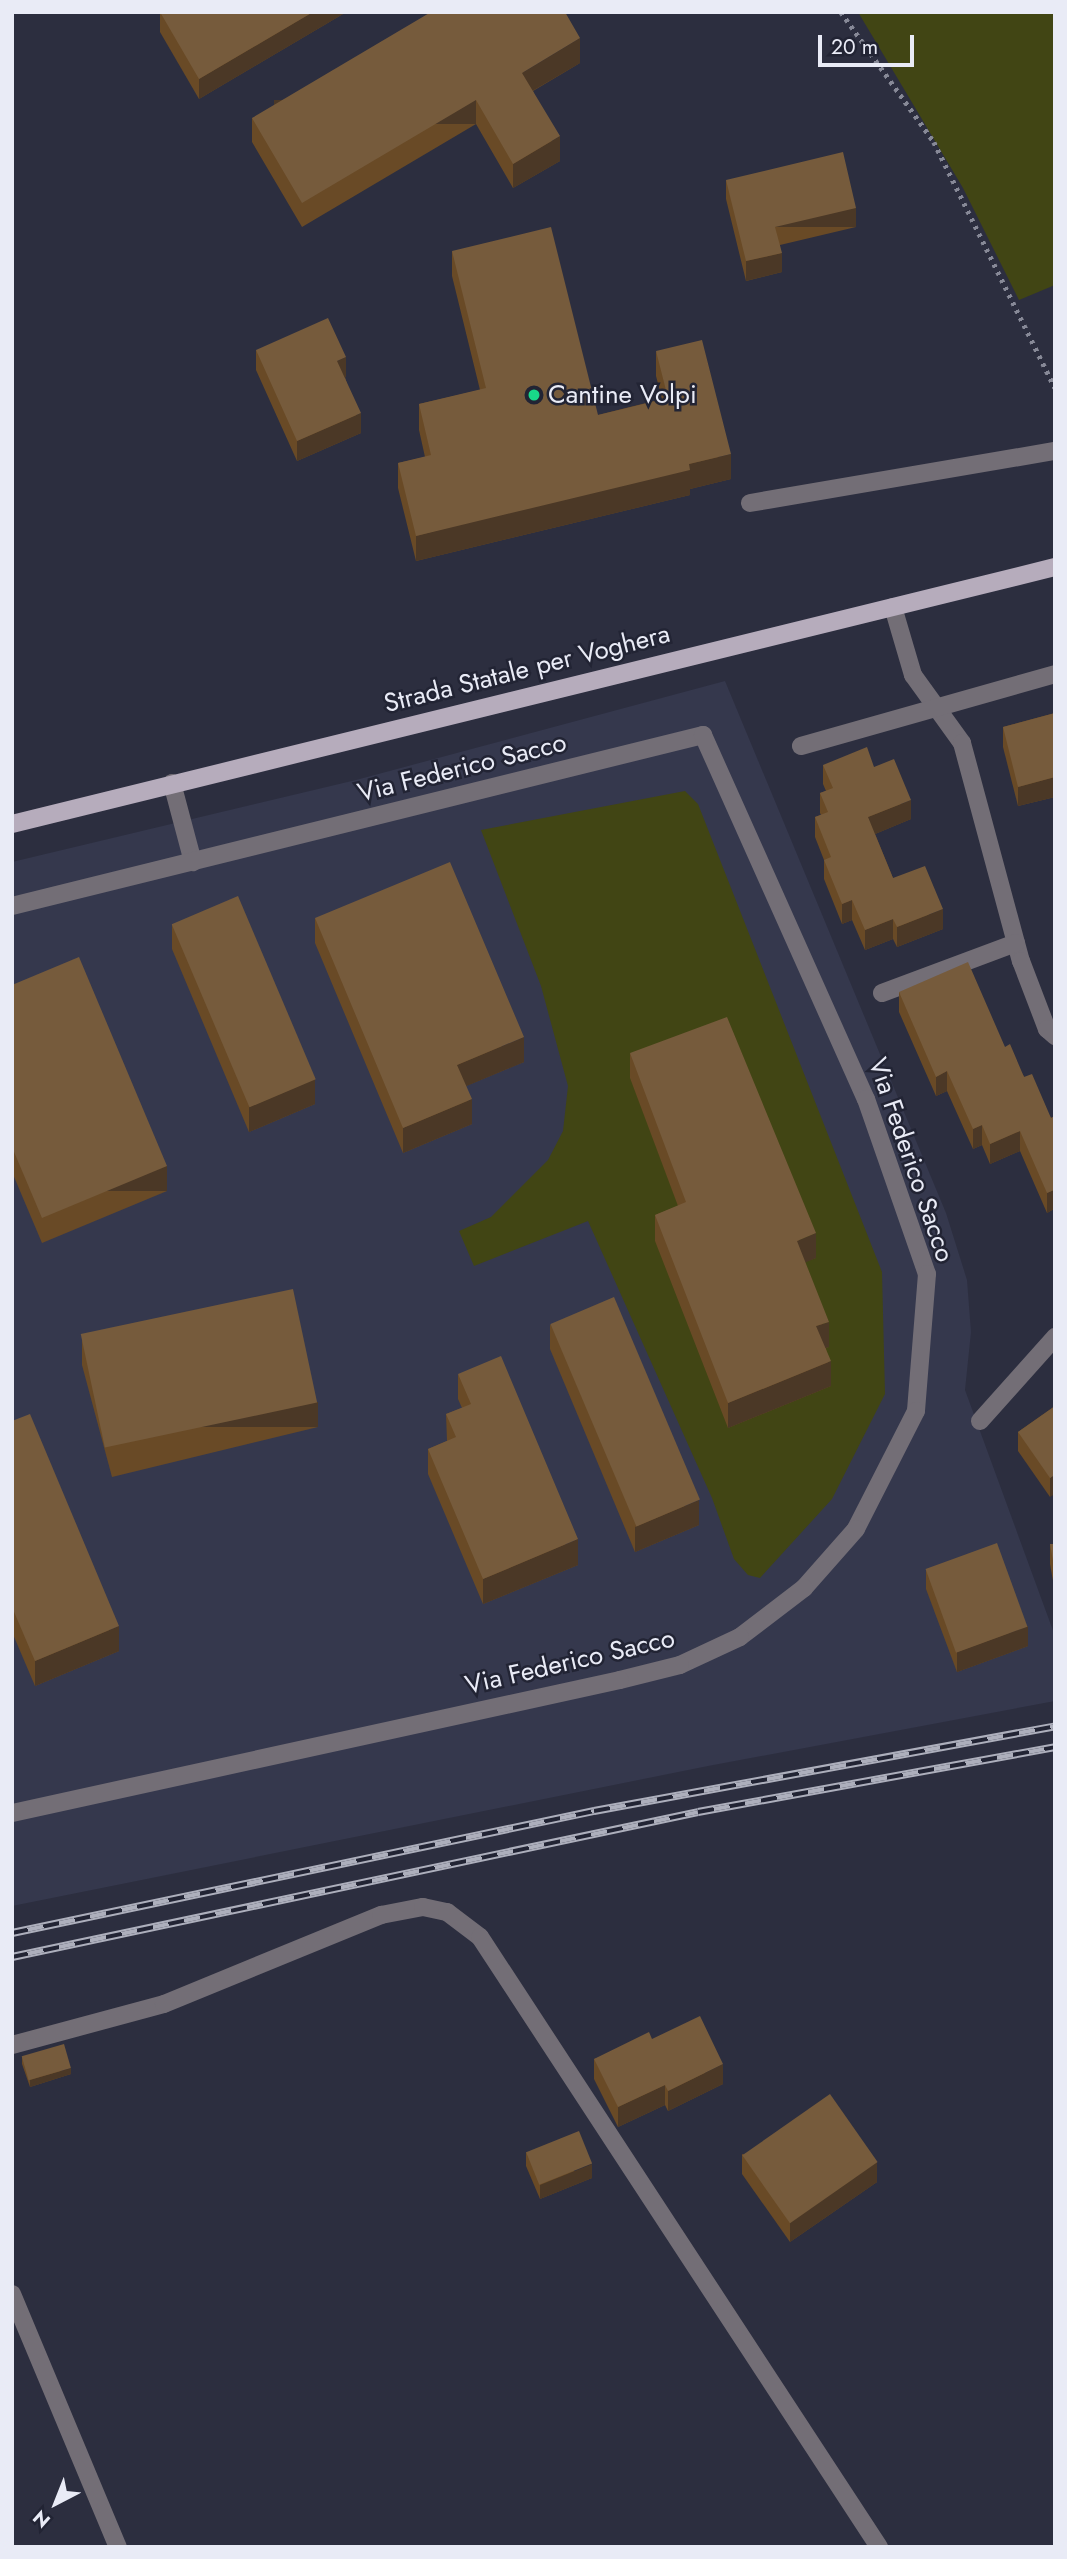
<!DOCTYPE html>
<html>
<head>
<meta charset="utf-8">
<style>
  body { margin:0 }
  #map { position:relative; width:1067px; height:2559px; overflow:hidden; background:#2c2e3f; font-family:Jost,sans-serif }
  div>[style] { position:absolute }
  .built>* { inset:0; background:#35384d }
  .green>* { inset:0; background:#414514 }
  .path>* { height:4.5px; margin-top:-2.25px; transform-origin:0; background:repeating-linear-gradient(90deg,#878997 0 3.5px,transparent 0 8.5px) }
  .minor>* { height:18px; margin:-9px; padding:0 9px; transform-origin:9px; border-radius:9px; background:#736e76 }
  .major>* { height:18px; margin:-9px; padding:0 9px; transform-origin:9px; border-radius:9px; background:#b6acbc }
  .rail>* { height:8px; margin-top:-4px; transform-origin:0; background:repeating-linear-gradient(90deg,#222434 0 16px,#adafbc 0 32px); box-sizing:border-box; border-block:2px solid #adafbc }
  .wall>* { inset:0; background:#694a26 }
  .shaded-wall>* { inset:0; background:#4b3826; transform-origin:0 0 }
  .building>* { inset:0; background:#765b3c; transform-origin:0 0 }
  .dots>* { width:19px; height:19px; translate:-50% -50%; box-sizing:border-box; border:4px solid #222434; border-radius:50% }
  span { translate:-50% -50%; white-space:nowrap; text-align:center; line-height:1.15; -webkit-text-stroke:5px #222434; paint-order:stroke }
  .poi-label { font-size:26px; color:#e9ebf6 }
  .left { translate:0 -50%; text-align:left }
  .street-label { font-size:26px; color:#e9ebf6 }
  .frame { position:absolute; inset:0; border:14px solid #e9ebf6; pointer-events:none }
  .north { position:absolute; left:21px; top:2468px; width:70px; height:70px; -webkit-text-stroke:5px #222434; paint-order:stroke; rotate:222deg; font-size:19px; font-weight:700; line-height:28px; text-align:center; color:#e9ebf6 }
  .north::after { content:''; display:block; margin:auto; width:24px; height:32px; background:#e9ebf6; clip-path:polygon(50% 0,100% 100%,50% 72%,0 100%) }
  .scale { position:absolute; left:818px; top:35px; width:96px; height:32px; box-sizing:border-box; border:4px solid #e9ebf6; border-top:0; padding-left:9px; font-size:21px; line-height:24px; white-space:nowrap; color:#e9ebf6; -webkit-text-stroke:5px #222434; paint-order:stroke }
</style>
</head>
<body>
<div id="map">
  <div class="built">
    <i style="clip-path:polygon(725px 681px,946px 1213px,967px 1280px,971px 1332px,965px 1390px,1055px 1636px,1055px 1701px,708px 1766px,12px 1906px,12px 862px,356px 780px)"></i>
  </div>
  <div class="green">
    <i style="clip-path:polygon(858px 12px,1055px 12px,1055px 285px,1019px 300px,963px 188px)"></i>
    <i style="clip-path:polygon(685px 791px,698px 804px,882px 1272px,885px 1394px,832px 1499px,760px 1578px,748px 1575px,734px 1559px,712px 1498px,588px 1221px,474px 1266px,459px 1231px,491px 1217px,548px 1160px,563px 1131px,568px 1086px,541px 986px,481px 830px)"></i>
  </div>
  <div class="path">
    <i style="left:841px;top:12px;width:160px;rotate:54.4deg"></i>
    <i style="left:934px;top:142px;width:274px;rotate:63.8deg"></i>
  </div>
  <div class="minor">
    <i style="left:750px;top:503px;width:309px;rotate:-9.7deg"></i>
    <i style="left:893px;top:607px;width:71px;rotate:73.6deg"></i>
    <i style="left:913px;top:675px;width:84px;rotate:54.2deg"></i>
    <i style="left:962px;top:743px;width:226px;rotate:74.9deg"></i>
    <i style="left:1021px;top:961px;width:73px;rotate:69.1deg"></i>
    <i style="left:1047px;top:1029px;width:11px;rotate:41deg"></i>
    <i style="left:801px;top:746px;width:264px;rotate:-15.8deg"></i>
    <i style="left:172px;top:783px;width:82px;rotate:75.1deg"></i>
    <i style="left:12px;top:906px;width:712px;rotate:-13.9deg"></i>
    <i style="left:703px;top:735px;width:399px;rotate:65.9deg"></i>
    <i style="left:866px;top:1099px;width:185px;rotate:70.8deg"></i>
    <i style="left:927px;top:1274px;width:137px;rotate:94.6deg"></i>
    <i style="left:916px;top:1411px;width:132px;rotate:117deg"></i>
    <i style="left:856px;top:1529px;width:79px;rotate:131.4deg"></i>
    <i style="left:804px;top:1588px;width:81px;rotate:142.6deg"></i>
    <i style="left:740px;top:1637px;width:66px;rotate:155deg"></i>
    <i style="left:680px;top:1665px;width:62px;rotate:166deg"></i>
    <i style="left:620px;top:1680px;width:622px;rotate:167.66deg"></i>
    <i style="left:882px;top:993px;width:143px;rotate:-20.5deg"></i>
    <i style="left:980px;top:1421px;width:113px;rotate:-48.2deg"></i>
    <i style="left:12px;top:2045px;width:157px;rotate:-15.1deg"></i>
    <i style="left:164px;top:2004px;width:235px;rotate:-22.3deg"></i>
    <i style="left:381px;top:1915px;width:43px;rotate:-10.8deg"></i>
    <i style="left:423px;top:1907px;width:25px;rotate:12deg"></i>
    <i style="left:447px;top:1912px;width:41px;rotate:37.1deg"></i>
    <i style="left:480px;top:1937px;width:729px;rotate:56.81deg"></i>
    <i style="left:12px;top:2294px;width:274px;rotate:67.3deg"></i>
  </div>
  <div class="major">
    <i style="left:12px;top:824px;width:1074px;rotate:-13.84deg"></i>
  </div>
  <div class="rail">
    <i style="left:12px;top:1933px;width:595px;rotate:-11.84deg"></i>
    <i style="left:594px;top:1811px;width:469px;rotate:-10.4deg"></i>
    <i style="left:12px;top:1957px;width:701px;rotate:-11.93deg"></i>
    <i style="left:698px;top:1812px;width:363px;rotate:-10.3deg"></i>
  </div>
  <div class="wall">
    <i style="clip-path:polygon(160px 12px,343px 12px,343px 14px,199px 99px,160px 32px)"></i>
    <i style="clip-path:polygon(580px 63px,533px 91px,560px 161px,513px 188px,476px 124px,302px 227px,252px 142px,252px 118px)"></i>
    <i style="clip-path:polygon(726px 180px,856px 227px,780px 245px,782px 272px,746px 281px,726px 199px)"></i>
    <i style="clip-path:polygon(452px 251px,598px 415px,662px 399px,656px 376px,656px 351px,731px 479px,690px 489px,690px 495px,416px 561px,398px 488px,398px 463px,425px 457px,419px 430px,419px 404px,480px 390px,452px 276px)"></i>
    <i style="clip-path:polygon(256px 350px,346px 377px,345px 377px,361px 433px,297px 461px,256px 370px)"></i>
    <i style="clip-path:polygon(1055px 713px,1055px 797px,1018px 806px,1003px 747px,1003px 727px)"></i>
    <i style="clip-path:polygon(823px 765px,874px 767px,911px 819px,875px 834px,893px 878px,943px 929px,897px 947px,893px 939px,865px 950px,852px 920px,842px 924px,824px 879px,824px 860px,815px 837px,815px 817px,821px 815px,820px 813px,820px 793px,826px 791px,823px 784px)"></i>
    <i style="clip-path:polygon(315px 918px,524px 1062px,466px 1086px,472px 1124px,403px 1153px,315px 943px)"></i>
    <i style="clip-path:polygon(172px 924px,315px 1104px,249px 1132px,172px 949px)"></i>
    <i style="clip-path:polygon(12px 985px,167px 1191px,42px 1243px,12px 1172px)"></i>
    <i style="clip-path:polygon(899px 992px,1005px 1047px,1051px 1118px,1055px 1116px,1055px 1211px,1054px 1209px,1047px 1213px,1020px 1151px,990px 1164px,982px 1145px,973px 1149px,947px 1091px,936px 1096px,899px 1012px)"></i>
    <i style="clip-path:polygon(630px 1053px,816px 1258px,805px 1262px,829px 1347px,826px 1348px,831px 1386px,728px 1428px,655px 1241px,655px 1215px,678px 1206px,630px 1078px)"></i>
    <i style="clip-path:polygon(550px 1324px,699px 1525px,635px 1552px,550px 1349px)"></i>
    <i style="clip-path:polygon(82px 1340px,318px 1427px,112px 1477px,82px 1365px)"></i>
    <i style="clip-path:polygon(458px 1374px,578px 1565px,483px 1604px,428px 1474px,428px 1449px,447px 1441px,446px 1414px,462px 1408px,458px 1399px)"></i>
    <i style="clip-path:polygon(1055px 1406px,1050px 1497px,1018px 1451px,1018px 1432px)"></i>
    <i style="clip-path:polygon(12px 1421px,119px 1651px,35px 1686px,12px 1632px)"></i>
    <i style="clip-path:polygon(1050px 1544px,1055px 1544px,1055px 1592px,1050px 1564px)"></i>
    <i style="clip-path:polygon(926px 1569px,1028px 1646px,957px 1672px,926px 1589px)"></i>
    <i style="clip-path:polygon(652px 2039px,723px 2084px,668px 2111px,665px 2105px,618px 2127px,594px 2079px,594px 2059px)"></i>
    <i style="clip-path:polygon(22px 2057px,71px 2074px,30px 2087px,22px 2064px)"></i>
    <i style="clip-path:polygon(526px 2152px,592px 2178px,540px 2199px,526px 2166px)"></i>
    <i style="clip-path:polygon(742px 2154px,877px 2182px,790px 2242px,742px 2174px)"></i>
  </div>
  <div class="shaded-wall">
    <i style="clip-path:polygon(313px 12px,343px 12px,343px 14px,199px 99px,199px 79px)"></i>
    <i style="clip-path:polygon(580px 38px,580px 63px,522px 97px,522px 73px)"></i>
    <i style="left:476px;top:100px;width:24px;height:202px;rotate:90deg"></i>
    <i style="clip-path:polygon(560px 136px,560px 161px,513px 188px,513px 164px)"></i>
    <i style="left:856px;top:208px;width:19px;height:83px;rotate:90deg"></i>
    <i style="clip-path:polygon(782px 253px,782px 272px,746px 281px,746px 261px)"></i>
    <i style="clip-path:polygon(346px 357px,346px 377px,337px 381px,337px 361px)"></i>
    <i style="clip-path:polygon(361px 413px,361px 433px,297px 461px,297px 441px)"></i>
    <i style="clip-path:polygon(731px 454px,731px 479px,690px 489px,690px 495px,416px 561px,416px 536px,689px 464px)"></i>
    <i style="clip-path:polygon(1055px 777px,1055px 797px,1018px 806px,1018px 787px)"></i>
    <i style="clip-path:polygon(911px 800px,911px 819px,868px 837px,868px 817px)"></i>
    <i style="clip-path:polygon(852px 900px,852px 920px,842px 924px,842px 904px)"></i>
    <i style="clip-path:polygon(943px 909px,943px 929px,897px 947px,897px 927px)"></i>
    <i style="clip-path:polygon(893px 919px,893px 939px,865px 950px,865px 930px)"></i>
    <i style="clip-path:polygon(524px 1037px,524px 1062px,457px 1090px,457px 1065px)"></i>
    <i style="clip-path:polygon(947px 1071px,947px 1091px,936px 1096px,936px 1077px)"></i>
    <i style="clip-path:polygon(315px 1079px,315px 1104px,249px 1132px,249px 1107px)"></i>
    <i style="clip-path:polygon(472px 1099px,472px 1124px,403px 1153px,403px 1128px)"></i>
    <i style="clip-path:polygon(982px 1125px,982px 1145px,973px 1149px,973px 1129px)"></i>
    <i style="clip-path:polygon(1020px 1131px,1020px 1151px,990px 1164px,990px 1144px)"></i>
    <i style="left:167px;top:1166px;width:25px;height:135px;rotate:90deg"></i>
    <i style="clip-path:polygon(1054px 1190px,1054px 1209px,1047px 1213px,1047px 1193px)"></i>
    <i style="clip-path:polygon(816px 1233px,816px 1258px,797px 1266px,797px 1241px)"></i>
    <i style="clip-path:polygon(829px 1322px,829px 1347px,816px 1351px,816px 1326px)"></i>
    <i style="clip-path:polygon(831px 1361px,831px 1386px,728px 1428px,728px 1403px)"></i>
    <i style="left:318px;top:1402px;width:25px;height:212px;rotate:90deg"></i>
    <i style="clip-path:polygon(1055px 1475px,1055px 1494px,1050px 1497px,1050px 1478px)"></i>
    <i style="clip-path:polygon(699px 1500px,699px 1525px,635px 1552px,635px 1527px)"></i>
    <i style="clip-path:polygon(578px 1539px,578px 1565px,483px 1604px,483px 1579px)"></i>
    <i style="clip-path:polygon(119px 1626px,119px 1651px,35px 1686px,35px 1661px)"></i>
    <i style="clip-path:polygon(1028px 1626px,1028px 1646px,957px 1672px,957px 1652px)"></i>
    <i style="clip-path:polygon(723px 2064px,723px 2084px,668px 2111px,668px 2091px)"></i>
    <i style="clip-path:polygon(71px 2068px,71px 2074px,30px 2087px,30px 2080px)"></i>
    <i style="clip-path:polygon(665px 2085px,665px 2105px,618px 2127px,618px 2107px)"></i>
    <i style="clip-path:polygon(877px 2162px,877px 2182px,790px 2242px,790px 2222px)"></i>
    <i style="clip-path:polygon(592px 2164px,592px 2178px,540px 2199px,540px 2185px)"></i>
  </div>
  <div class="building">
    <i style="clip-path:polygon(160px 12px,313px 12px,199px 79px)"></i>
    <i style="clip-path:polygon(431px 12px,565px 12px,580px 38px,522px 73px,560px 136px,513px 164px,476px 100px,302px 203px,252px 118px)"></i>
    <i style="clip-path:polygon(843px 152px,856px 208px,775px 227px,782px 253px,746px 261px,726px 180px)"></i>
    <i style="clip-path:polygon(551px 227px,598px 415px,668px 398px,656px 351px,702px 340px,731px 454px,689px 464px,690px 470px,416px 536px,398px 463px,431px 455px,419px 404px,486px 388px,452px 251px)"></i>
    <i style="clip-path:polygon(328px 318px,346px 357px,337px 361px,361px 413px,297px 441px,256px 350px)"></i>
    <i style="clip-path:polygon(1055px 713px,1055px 777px,1018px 787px,1003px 727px)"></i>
    <i style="clip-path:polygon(867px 747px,874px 767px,894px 759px,911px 800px,868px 817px,893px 878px,925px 866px,943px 909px,897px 927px,893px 919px,865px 930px,852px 900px,842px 904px,824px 860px,831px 857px,815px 817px,828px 812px,820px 793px,833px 788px,823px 765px)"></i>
    <i style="clip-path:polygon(450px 862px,524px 1037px,457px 1065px,472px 1099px,403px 1128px,315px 918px)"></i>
    <i style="left:238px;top:896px;width:199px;height:72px;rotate:67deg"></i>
    <i style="clip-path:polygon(79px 957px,167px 1166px,42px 1218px,12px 1147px,12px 985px)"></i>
    <i style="clip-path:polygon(968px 962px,1005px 1047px,1010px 1044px,1024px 1077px,1032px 1074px,1051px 1118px,1055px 1116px,1055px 1191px,1054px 1190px,1047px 1193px,1020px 1131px,990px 1144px,982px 1125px,973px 1129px,947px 1071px,936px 1077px,899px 992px)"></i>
    <i style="clip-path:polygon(727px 1017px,816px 1233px,797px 1241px,829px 1322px,816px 1326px,831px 1361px,728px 1403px,655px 1215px,686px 1202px,630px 1053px)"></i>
    <i style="left:293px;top:1289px;width:116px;height:217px;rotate:78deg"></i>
    <i style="left:614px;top:1297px;width:220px;height:69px;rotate:67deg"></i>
    <i style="clip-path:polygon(501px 1356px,578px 1539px,483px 1579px,428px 1449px,456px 1437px,446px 1414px,471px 1404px,458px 1374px)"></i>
    <i style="clip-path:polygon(1055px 1406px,1055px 1475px,1050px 1478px,1018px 1432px)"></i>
    <i style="clip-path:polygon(30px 1414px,119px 1626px,35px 1661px,12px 1607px,12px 1421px)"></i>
    <i style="left:997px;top:1543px;width:89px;height:76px;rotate:70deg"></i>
    <i style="clip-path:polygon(1050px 1544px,1055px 1544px,1055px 1572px)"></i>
    <i style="clip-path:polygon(700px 2016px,723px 2064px,668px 2091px,665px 2085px,618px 2107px,594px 2059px,649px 2032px,652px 2039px)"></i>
    <i style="left:64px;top:2044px;width:25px;height:44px;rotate:74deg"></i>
    <i style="left:830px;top:2094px;width:83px;height:107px;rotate:55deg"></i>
    <i style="left:579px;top:2131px;width:35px;height:57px;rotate:68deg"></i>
  </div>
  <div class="dots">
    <i style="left:534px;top:395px;background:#18d989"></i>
  </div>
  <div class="poi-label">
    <span class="left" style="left:548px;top:395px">Cantine Volpi</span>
  </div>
  <div class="street-label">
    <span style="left:527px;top:669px;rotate:-14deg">Strada Statale per Voghera</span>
    <span style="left:462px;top:768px;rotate:-14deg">Via Federico Sacco</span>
    <span style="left:911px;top:1160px;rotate:71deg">Via Federico Sacco</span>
    <span style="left:570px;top:1662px;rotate:-13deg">Via Federico Sacco</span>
  </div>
  <div class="frame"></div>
  <div class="north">N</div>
  <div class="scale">20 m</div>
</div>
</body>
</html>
